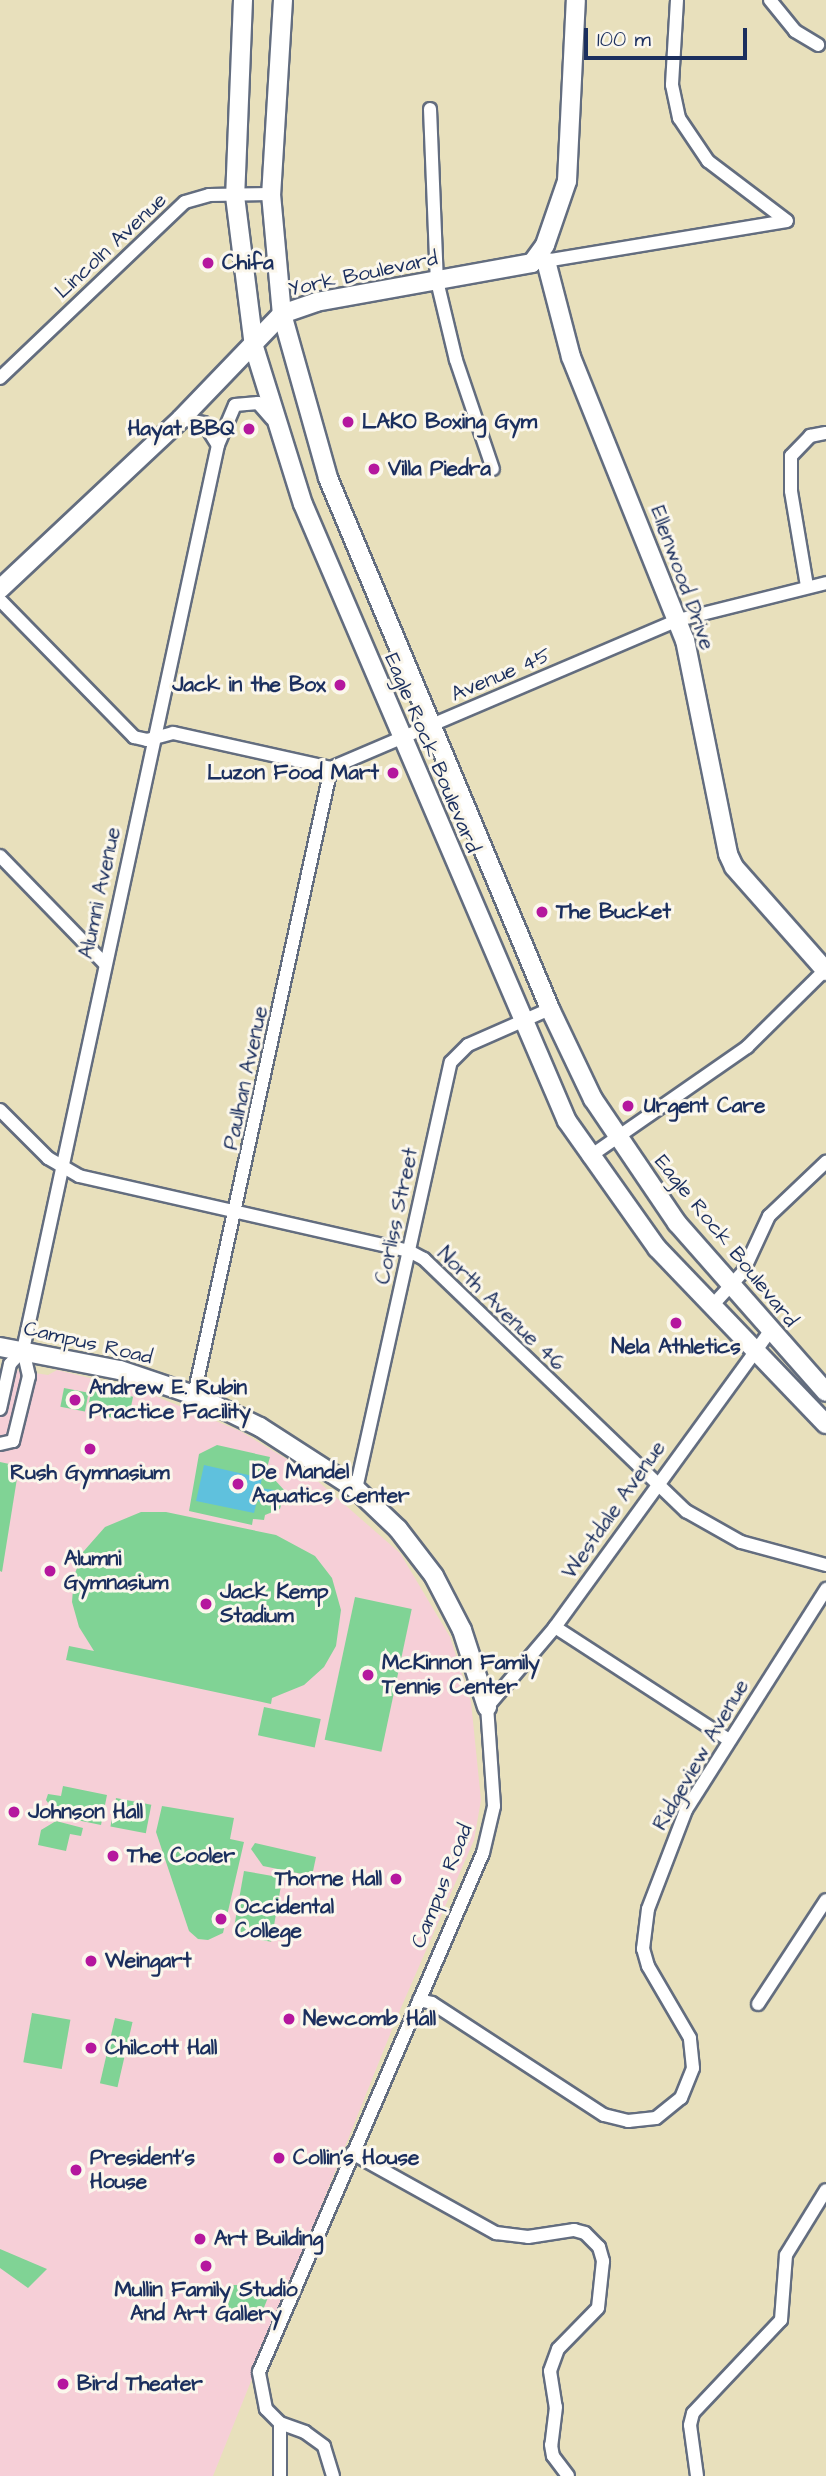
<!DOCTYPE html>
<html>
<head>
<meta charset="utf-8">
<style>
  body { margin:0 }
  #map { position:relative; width:826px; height:2476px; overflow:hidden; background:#e8e0bc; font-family:"Architects Daughter",sans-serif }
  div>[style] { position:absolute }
  .built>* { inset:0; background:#f6cfd7 }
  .green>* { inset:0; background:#80d395; transform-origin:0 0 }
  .water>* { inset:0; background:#5fc1dd }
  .roads { filter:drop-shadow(2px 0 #636d7f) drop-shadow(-2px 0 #636d7f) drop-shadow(0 2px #636d7f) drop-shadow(0 -2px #636d7f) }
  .street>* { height:12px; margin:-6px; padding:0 6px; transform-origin:6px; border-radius:6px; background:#fff }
  .secondary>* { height:18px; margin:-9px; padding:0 9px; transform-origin:9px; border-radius:9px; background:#fff }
  .dots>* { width:19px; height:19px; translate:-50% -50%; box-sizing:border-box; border:4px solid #fbf7ec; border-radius:50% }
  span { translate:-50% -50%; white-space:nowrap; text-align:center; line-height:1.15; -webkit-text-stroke:6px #fbf7ec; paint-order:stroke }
  .street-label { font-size:21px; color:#1b2f5e }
  .poi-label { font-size:21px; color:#1b2f5e; font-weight:700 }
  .left { translate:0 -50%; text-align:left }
  .right { translate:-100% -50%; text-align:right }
  .scale { position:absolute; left:584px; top:28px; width:163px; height:32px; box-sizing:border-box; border:4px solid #1b2f5e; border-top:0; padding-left:9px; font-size:21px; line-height:24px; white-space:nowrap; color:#1b2f5e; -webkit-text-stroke:5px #fbf7ec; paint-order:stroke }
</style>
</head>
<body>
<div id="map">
  <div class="built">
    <i style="clip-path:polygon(0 1368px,48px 1375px,57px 1370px,143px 1391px,240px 1431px,305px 1470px,400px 1553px,450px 1637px,471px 1702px,481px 1800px,474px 1840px,397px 2017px,213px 2476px,0 2476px)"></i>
  </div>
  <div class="green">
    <i style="left:64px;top:1388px;width:25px;height:19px;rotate:11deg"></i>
    <i style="left:92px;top:1388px;width:42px;height:25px;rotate:12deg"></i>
    <i style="clip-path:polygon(217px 1445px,270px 1457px,267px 1468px,276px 1471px,274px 1479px,285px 1491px,280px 1509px,265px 1515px,264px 1520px,253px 1519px,252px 1525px,189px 1511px,199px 1454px)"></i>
    <i style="clip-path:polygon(0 1462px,19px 1466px,2px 1572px,0 1571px)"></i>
    <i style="clip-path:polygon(141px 1512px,166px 1512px,276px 1535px,315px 1556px,332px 1578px,341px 1610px,336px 1646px,324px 1667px,304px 1685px,272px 1698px,271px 1704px,66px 1660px,69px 1646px,94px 1651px,79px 1627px,72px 1602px,74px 1576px,83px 1552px,105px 1527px)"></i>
    <i style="left:355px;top:1597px;width:58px;height:146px;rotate:12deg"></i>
    <i style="left:264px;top:1707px;width:58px;height:29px;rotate:12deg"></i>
    <i style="clip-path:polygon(63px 1786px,107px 1795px,101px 1825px,57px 1816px,46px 1800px,48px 1794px,61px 1796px)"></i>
    <i style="left:116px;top:1798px;width:36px;height:29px;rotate:11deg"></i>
    <i style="clip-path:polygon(162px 1806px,234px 1818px,230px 1839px,244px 1842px,223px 1933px,208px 1940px,198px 1939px,189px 1931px,156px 1832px)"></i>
    <i style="clip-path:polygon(56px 1821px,83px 1828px,81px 1836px,70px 1834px,66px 1851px,38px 1845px,41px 1830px)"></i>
    <i style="clip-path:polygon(255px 1843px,316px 1857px,312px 1876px,263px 1866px,251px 1849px)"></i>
    <i style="left:244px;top:1871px;width:39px;height:65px;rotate:10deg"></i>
    <i style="left:32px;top:2013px;width:39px;height:50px;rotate:10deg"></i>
    <i style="left:115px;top:2018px;width:18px;height:67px;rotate:13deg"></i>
    <i style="clip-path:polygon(0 2249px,47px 2269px,28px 2288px,0 2268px)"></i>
    <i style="clip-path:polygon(228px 2285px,273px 2285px,259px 2320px,221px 2305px)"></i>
  </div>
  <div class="water">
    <i style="clip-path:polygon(204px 1465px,262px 1478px,260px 1488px,274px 1490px,274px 1501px,268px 1505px,257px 1501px,254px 1513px,196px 1501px)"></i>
  </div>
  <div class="roads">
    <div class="street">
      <i style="left:677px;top:0;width:85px;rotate:93.4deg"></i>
      <i style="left:672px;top:85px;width:34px;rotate:78deg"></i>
      <i style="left:679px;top:118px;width:52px;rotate:56deg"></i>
      <i style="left:708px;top:161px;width:99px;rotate:37.2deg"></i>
      <i style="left:770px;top:0;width:40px;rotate:51deg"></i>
      <i style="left:795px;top:31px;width:27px;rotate:31deg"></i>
      <i style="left:430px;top:109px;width:172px;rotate:87.7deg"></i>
      <i style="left:437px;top:281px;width:81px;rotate:76.5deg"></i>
      <i style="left:456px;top:360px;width:115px;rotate:71.3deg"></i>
      <i style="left:539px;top:262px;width:251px;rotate:-9.4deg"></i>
      <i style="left:0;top:378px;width:255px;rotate:-43.6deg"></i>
      <i style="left:185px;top:202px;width:25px;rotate:-16deg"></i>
      <i style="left:209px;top:195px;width:62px;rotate:-0.9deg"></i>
      <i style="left:181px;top:419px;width:23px;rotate:10deg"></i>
      <i style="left:204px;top:423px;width:26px;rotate:58deg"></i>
      <i style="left:807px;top:586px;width:96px;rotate:-99.6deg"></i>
      <i style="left:791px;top:491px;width:35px;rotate:-90deg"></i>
      <i style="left:791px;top:456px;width:28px;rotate:-46deg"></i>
      <i style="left:810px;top:436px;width:16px;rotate:-11deg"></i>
      <i style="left:0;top:600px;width:192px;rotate:45.6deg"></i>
      <i style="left:134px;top:737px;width:13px;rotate:13deg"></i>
      <i style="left:147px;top:740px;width:27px;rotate:-15deg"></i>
      <i style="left:173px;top:733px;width:162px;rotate:12.5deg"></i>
      <i style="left:331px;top:768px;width:377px;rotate:-23.1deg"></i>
      <i style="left:678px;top:620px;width:153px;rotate:-14deg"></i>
      <i style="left:0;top:856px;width:149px;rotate:45.8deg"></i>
      <i style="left:0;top:1110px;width:68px;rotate:45deg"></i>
      <i style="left:48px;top:1158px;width:36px;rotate:30deg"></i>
      <i style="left:79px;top:1176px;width:338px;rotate:12.8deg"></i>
      <i style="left:409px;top:1251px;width:17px;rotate:28deg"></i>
      <i style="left:424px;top:1259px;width:364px;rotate:43.9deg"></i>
      <i style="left:686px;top:1511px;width:63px;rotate:29.4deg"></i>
      <i style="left:741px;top:1542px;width:88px;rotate:15.1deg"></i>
      <i style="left:589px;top:1157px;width:193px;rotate:-34.8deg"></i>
      <i style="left:747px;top:1047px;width:110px;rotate:-44.6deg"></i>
      <i style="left:711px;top:1307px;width:47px;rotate:-47.6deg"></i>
      <i style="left:743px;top:1272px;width:62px;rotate:-65.1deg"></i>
      <i style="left:769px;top:1216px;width:79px;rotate:-43.5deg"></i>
      <i style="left:23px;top:1350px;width:926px;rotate:-77.84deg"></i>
      <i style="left:218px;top:445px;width:43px;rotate:-67deg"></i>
      <i style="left:235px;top:405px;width:23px;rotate:-5deg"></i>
      <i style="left:258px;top:403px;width:21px;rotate:49deg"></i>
      <i style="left:194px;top:1395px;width:642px;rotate:-77.67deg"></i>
      <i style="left:0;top:1409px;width:46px;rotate:-77.5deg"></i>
      <i style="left:10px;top:1364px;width:19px;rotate:-47deg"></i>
      <i style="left:23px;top:1350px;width:27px;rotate:77deg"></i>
      <i style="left:29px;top:1376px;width:67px;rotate:103.8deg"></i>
      <i style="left:13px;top:1441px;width:13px;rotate:167deg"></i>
      <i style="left:356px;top:1489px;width:437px;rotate:-77.5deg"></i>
      <i style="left:451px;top:1062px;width:24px;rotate:-45deg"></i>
      <i style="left:468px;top:1045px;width:90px;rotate:-23.7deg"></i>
      <i style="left:555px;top:1627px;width:207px;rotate:33deg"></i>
      <i style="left:419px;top:2000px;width:13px;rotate:13deg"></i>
      <i style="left:432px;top:2003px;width:205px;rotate:33.1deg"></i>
      <i style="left:604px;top:2115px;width:25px;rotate:14deg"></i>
      <i style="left:628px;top:2121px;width:28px;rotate:-6deg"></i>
      <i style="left:656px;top:2118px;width:32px;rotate:-39deg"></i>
      <i style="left:681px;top:2098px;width:32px;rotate:-68deg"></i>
      <i style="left:693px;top:2068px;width:30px;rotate:-96deg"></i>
      <i style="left:690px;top:2038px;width:83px;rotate:-120.3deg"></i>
      <i style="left:648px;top:1966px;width:18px;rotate:-106deg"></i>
      <i style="left:643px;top:1949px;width:40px;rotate:-82.9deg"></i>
      <i style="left:648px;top:1909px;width:106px;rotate:-69deg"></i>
      <i style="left:686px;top:1810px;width:262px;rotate:-57.6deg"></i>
      <i style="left:758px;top:2004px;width:124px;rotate:-56.8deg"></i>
      <i style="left:352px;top:2153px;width:165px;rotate:29.1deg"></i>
      <i style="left:496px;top:2233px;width:32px;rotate:7deg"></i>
      <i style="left:528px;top:2237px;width:47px;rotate:-8.7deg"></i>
      <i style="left:574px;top:2230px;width:11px;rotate:15deg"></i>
      <i style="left:585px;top:2233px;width:20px;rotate:45deg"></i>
      <i style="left:599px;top:2247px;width:15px;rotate:74deg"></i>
      <i style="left:603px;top:2261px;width:47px;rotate:96.1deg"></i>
      <i style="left:598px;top:2308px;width:57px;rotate:134.3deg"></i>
      <i style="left:558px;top:2349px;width:23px;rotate:110deg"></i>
      <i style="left:550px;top:2371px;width:36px;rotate:81deg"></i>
      <i style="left:556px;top:2407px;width:38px;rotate:97deg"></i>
      <i style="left:551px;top:2445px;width:11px;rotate:80deg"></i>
      <i style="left:553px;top:2456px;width:25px;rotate:53deg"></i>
      <i style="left:280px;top:2476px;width:53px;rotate:-90deg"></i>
      <i style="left:333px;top:2476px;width:31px;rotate:-107deg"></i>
      <i style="left:324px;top:2446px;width:24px;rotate:-144deg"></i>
      <i style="left:305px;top:2432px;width:27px;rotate:-160deg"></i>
      <i style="left:280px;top:2423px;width:20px;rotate:-135deg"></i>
      <i style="left:266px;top:2409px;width:38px;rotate:-101deg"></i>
      <i style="left:259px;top:2372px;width:565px;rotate:-66.66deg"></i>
      <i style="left:483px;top:1853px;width:48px;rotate:-76.8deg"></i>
      <i style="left:494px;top:1806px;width:99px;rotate:-94deg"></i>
      <i style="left:487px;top:1707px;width:105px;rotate:-49.6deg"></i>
      <i style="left:555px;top:1627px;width:364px;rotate:-54deg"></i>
      <i style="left:697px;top:2476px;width:51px;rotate:-97.8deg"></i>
      <i style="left:690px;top:2425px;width:12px;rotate:-76deg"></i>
      <i style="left:693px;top:2413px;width:128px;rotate:-46.6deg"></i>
      <i style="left:781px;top:2320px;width:65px;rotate:-85.6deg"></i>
      <i style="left:786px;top:2255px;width:76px;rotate:-58.4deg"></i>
    </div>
    <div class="secondary">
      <i style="left:243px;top:0;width:196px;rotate:92.3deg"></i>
      <i style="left:235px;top:196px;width:152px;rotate:82.8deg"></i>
      <i style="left:254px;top:347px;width:164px;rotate:72.7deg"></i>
      <i style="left:303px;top:504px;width:671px;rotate:66.84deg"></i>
      <i style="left:567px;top:1121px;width:156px;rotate:54.7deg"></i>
      <i style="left:657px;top:1248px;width:244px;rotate:46.2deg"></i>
      <i style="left:283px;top:0;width:194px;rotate:93.5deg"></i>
      <i style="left:271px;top:194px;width:121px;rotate:84.8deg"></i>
      <i style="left:282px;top:314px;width:170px;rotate:74.3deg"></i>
      <i style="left:328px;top:478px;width:576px;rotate:67.31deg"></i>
      <i style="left:550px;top:1009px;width:100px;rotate:64.5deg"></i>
      <i style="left:593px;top:1099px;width:150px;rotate:55.9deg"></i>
      <i style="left:677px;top:1223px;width:225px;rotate:48.6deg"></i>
      <i style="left:546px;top:261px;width:99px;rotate:75.4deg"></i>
      <i style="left:571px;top:357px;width:305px;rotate:68.1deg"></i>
      <i style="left:685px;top:640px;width:218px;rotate:78.6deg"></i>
      <i style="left:728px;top:854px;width:14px;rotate:65deg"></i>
      <i style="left:734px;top:867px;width:139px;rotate:48.5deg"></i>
      <i style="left:0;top:589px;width:248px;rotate:-43.2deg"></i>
      <i style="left:181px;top:419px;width:146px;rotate:-46.1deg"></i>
      <i style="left:282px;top:314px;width:36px;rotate:-19deg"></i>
      <i style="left:316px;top:302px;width:219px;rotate:-10.2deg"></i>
      <i style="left:532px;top:263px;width:22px;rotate:-54deg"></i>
      <i style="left:545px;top:245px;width:68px;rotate:-71deg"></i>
      <i style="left:567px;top:181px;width:181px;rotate:-87.2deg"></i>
      <i style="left:0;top:1347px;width:122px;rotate:10.9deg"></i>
      <i style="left:120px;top:1370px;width:78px;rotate:18.7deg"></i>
      <i style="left:194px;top:1395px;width:73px;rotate:25.9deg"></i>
      <i style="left:260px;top:1427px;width:114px;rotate:32.9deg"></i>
      <i style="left:356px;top:1489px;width:58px;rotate:43.6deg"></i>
      <i style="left:398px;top:1529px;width:59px;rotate:52.5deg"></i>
      <i style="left:434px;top:1576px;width:61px;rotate:62.6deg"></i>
      <i style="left:462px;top:1630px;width:81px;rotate:72deg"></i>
    </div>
  </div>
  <div class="dots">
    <i style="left:208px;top:263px;background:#b5179e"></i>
    <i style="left:348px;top:422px;background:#b5179e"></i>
    <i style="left:249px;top:429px;background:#b5179e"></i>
    <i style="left:374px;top:469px;background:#b5179e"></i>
    <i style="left:340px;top:685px;background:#b5179e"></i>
    <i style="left:393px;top:773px;background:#b5179e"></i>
    <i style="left:542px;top:912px;background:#b5179e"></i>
    <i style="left:628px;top:1106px;background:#b5179e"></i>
    <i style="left:676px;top:1323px;background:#b5179e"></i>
    <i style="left:75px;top:1400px;background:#b5179e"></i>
    <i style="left:90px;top:1449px;background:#b5179e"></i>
    <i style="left:238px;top:1484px;background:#b5179e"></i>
    <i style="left:50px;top:1571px;background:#b5179e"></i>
    <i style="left:206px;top:1604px;background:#b5179e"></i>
    <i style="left:368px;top:1675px;background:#b5179e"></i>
    <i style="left:14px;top:1812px;background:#b5179e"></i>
    <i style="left:113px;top:1856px;background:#b5179e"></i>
    <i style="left:396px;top:1879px;background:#b5179e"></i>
    <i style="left:221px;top:1919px;background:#b5179e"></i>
    <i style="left:91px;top:1961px;background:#b5179e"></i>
    <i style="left:289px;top:2019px;background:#b5179e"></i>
    <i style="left:91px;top:2048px;background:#b5179e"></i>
    <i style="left:279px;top:2158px;background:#b5179e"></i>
    <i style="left:76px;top:2170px;background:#b5179e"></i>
    <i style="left:200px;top:2239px;background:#b5179e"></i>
    <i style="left:206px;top:2266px;background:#b5179e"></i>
    <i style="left:63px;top:2384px;background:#b5179e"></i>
  </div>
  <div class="street-label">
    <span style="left:111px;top:246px;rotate:-43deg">Lincoln Avenue</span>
    <span style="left:363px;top:274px;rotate:-12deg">York Boulevard</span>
    <span style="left:682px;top:578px;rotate:70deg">Ellenwood Drive</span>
    <span style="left:501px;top:675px;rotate:-23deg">Avenue 45</span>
    <span style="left:432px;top:753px;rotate:67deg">Eagle Rock Boulevard</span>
    <span style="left:100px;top:893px;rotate:-78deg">Alumni Avenue</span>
    <span style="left:246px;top:1078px;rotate:-78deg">Paulhan Avenue</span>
    <span style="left:397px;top:1216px;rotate:-78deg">Corliss Street</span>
    <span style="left:726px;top:1241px;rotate:51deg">Eagle Rock Boulevard</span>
    <span style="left:501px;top:1309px;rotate:44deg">North Avenue 46</span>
    <span style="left:88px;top:1343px;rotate:13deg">Campus Road</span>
    <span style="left:614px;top:1510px;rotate:-55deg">Westdale Avenue</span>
    <span style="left:701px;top:1755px;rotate:-60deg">Ridgeview Avenue</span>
    <span style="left:442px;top:1886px;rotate:-68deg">Campus Road</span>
  </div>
  <div class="poi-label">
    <span class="left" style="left:222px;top:263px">Chifa</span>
    <span class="left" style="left:362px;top:422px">LAKO Boxing Gym</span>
    <span class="right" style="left:235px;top:429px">Hayat BBQ</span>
    <span class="left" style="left:388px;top:469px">Villa Piedra</span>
    <span class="right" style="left:326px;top:685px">Jack in the Box</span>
    <span class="right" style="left:379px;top:773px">Luzon Food Mart</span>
    <span class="left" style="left:556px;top:912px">The Bucket</span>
    <span class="left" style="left:644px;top:1106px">Urgent Care</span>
    <span style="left:676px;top:1347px">Nela Athletics</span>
    <span class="left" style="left:89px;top:1400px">Andrew E. Rubin<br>Practice Facility</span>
    <span class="left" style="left:252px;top:1484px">De Mandel<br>Aquatics Center</span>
    <span style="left:90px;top:1473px">Rush Gymnasium</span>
    <span class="left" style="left:64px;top:1571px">Alumni<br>Gymnasium</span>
    <span class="left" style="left:220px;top:1604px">Jack Kemp<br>Stadium</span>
    <span class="left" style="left:382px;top:1675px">McKinnon Family<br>Tennis Center</span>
    <span class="left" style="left:28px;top:1812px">Johnson Hall</span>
    <span class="left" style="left:127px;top:1856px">The Cooler</span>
    <span class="right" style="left:382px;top:1879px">Thorne Hall</span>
    <span class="left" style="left:235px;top:1919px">Occidental<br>College</span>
    <span class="left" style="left:105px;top:1961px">Weingart</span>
    <span class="left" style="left:303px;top:2019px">Newcomb Hall</span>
    <span class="left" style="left:105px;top:2048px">Chilcott Hall</span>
    <span class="left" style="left:90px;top:2170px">President's<br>House</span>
    <span class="left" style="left:293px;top:2158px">Collin's House</span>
    <span class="left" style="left:214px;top:2239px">Art Building</span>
    <span style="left:206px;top:2302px">Mullin Family Studio<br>And Art Gallery</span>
    <span class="left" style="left:77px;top:2384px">Bird Theater</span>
  </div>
  <div class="scale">100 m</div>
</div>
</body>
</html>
